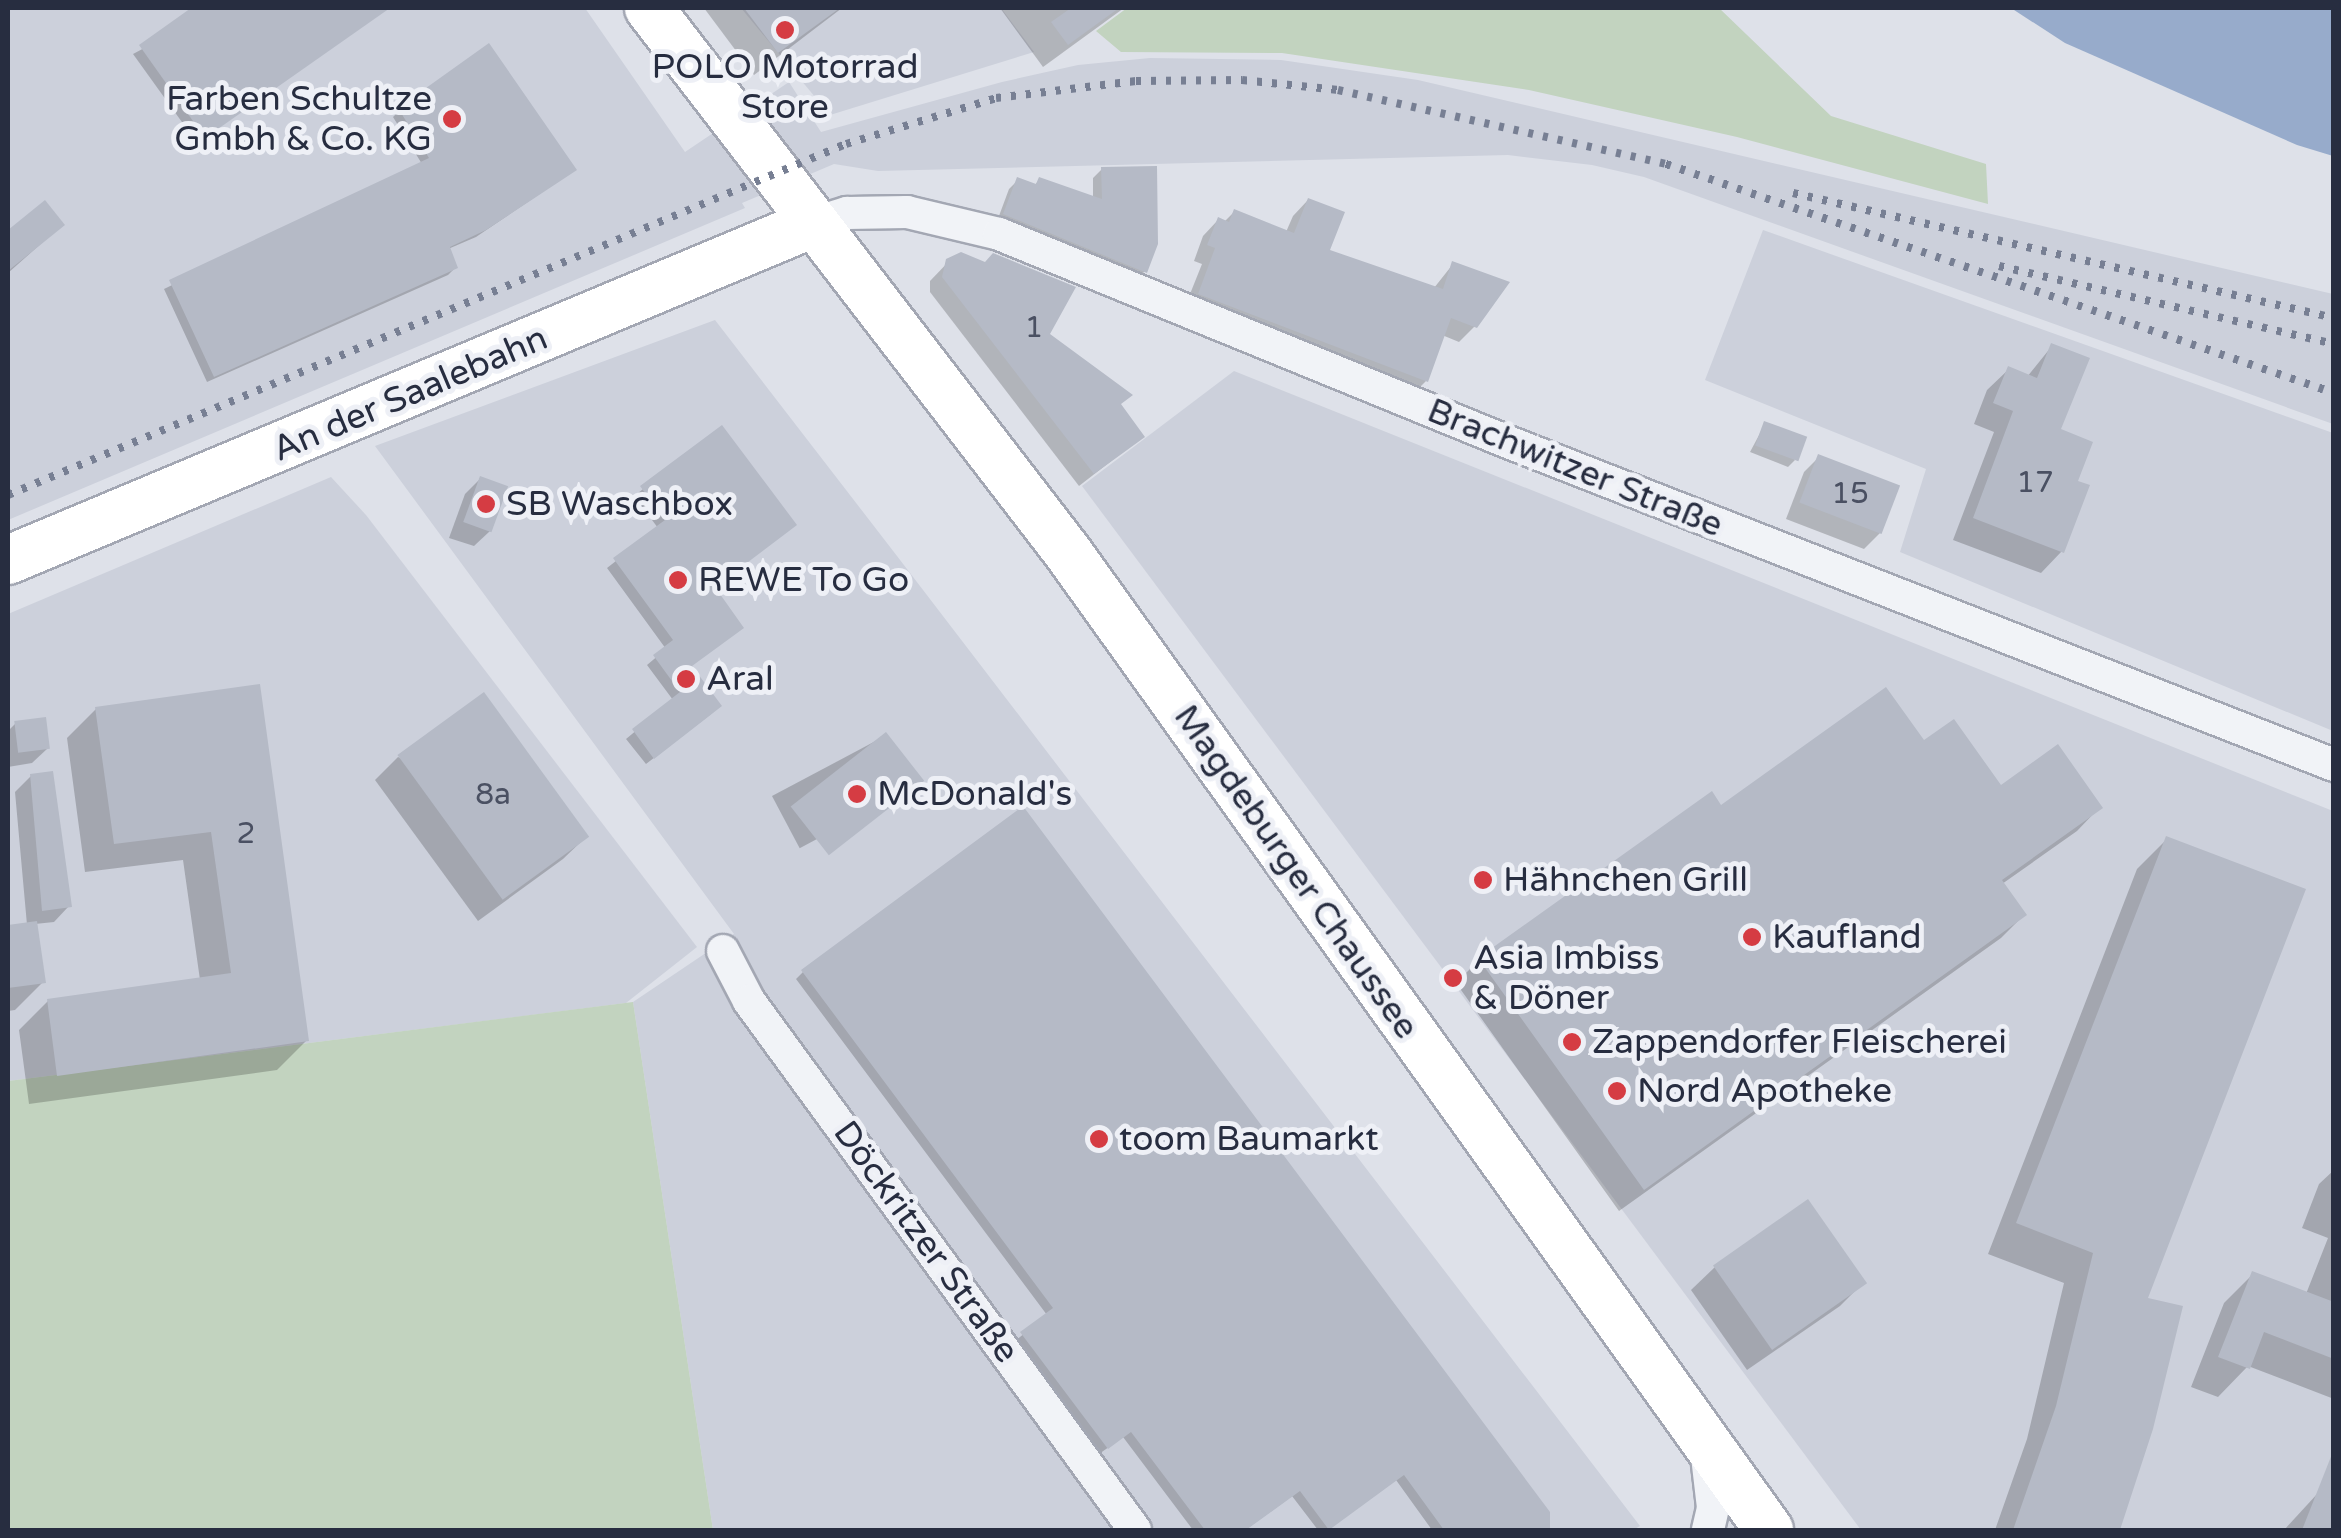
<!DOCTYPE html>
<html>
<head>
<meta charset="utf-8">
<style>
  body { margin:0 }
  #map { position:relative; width:2341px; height:1538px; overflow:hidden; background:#dee1e9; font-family:"Varela Round",sans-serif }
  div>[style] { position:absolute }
  .built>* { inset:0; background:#ccd0db }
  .green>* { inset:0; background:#c2d3bf }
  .water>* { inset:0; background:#97abcb }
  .shadow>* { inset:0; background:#0003; transform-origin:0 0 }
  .building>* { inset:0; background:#b5bac6; transform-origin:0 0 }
  .roads { filter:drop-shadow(2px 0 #a3a7b3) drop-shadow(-2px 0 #a3a7b3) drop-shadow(0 2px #a3a7b3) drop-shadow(0 -2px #a3a7b3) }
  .street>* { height:32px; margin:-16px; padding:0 16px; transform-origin:16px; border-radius:16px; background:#f1f3f7 }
  .secondary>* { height:48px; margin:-24px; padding:0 24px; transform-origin:24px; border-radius:24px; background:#fff }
  .rail>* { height:8px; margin-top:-4px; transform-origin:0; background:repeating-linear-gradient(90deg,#777f93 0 5px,transparent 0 15px) }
  .dots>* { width:28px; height:28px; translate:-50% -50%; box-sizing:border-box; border:5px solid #eef0f6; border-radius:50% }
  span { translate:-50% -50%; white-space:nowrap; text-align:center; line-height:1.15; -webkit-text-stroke:10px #eef0f6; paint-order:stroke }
  .number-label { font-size:30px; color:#4a5062 }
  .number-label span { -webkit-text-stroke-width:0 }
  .poi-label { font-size:35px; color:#272d40 }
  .right { translate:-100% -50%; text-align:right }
  .left { translate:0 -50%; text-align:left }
  .street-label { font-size:35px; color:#272d40 }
  .frame { position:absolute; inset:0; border:10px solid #272d40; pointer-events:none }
</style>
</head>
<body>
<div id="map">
  <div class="built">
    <i style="clip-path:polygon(8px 8px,585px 8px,685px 152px,789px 82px,821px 132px,1002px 82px,1078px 65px,1150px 58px,1281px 60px,1418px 80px,2333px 294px,2333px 424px,1644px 177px,1592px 165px,1508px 155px,878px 171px,834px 164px,742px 203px,745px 208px,8px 520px)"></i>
    <i style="clip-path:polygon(741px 8px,1001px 8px,1034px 52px,830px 115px)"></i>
    <i style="clip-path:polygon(1763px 230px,2333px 433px,2333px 731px,1900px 552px,1926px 469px,1705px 380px)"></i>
    <i style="clip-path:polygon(715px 320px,897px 556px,1640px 1526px,1633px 1530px,713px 1530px,633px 1002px,734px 934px,375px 446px)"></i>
    <i style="clip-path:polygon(1234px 371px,2333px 811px,2333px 1530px,1861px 1530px,1082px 486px)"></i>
    <i style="clip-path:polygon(331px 477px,366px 515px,697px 947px,626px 1003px,8px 1081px,8px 614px)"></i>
  </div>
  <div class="green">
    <i style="clip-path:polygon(1127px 8px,1719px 8px,1831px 116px,1986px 164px,1988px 204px,1737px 137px,1529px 90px,1282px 53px,1121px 52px,1096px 31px)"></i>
    <i style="clip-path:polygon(633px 1002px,713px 1530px,8px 1530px,8px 1081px)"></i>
  </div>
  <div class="water">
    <i style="clip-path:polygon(2011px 8px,2333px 8px,2333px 156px,2297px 145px,2065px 43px)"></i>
  </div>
  <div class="shadow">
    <i style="clip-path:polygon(219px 8px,367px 8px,374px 16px,197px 143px,133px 54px)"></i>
    <i style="clip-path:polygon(704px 8px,842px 8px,754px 75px)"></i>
    <i style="clip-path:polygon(1000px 8px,1124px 8px,1043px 67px)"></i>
    <i style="clip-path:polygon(400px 110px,566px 176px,476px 237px,448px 249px,455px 268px,448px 275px,207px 382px,164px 289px,422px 164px,393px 117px)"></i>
    <i style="clip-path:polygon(1102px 169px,1145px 271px,1136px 280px,996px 224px,1009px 189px,1018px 180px,1034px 186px,1040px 179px,1093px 198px,1093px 178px)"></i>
    <i style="clip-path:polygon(1308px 200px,1327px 251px,1434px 288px,1453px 264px,1475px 326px,1459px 342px,1442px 335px,1426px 381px,1411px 396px,1184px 309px,1202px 264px,1194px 261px,1203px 236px,1218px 220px,1224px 222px,1234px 212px,1286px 232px,1293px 216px)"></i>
    <i style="clip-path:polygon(45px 204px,62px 225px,8px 273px,8px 234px)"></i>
    <i style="clip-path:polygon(954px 256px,1047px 334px,1119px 405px,1142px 437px,1079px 486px,930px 292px,930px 281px)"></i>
    <i style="clip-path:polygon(2052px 346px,2058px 431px,2075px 483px,2062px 551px,2041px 573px,1953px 540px,1994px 432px,1974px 424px,1987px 390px,2009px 369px,2027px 377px)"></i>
    <i style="clip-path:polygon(1765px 424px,1795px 460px,1788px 467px,1750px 452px)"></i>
    <i style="clip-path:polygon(721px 429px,712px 588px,690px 667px,711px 714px,646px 764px,626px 739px,673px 700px,647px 665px,666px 649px,607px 568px,658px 528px,634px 496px)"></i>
    <i style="clip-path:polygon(1819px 457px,1880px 533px,1864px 549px,1786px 519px,1804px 472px)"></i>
    <i style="clip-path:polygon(480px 479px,490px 531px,474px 546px,449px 538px,465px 494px)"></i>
    <i style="clip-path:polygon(257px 687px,307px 1040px,277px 1070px,29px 1104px,19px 1030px,48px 1001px,200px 980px,183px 860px,85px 872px,67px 738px,96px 709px)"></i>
    <i style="clip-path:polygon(15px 724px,48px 748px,32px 763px,8px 767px,8px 731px)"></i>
    <i style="left:885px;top:736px;width:59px;height:128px;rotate:62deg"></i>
    <i style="clip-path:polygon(1924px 743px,2000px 788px,2100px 807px,2077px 831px,2002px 884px,2024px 915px,2001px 938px,1619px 1211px,1456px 983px,1479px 960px,1711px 794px,1721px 808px)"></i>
    <i style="clip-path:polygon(398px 757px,587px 836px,563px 859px,478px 921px,375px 780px)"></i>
    <i style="clip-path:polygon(31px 776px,69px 906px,54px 922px,35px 924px,43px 982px,15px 1010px,8px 1011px,8px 928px,27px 925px,15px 792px)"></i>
    <i style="clip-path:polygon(2167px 839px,2144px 1300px,2151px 1429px,2117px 1530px,1995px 1530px,2027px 1439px,2064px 1283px,1988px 1254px,2137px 869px)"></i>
    <i style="clip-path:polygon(803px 972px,1547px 1513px,1548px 1530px,1432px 1530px,1396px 1480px,1327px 1530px,1318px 1530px,1292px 1496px,1245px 1530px,1193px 1530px,1123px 1437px,1099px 1454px,1015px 1341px,1047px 1315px,796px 979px)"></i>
    <i style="clip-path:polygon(2334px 1170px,2334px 1399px,2248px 1366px,2218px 1397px,2191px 1387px,2224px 1303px,2253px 1274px,2306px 1294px,2328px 1238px,2302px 1228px,2319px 1184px)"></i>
    <i style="clip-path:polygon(1715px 1267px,1863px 1283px,1840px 1306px,1747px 1370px,1691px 1290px)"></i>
    <i style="clip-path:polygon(2318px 1493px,2334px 1499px,2334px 1530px,2284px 1530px)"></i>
  </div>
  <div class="building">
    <i style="clip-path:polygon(191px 8px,390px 8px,205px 138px,139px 45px)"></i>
    <i style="clip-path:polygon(744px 8px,840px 8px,778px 53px)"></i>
    <i style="clip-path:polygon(1071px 8px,1119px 8px,1068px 45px,1051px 22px)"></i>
    <i style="clip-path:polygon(489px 43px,577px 170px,486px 230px,450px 247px,458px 268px,214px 377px,169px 280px,429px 158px,398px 108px)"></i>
    <i style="clip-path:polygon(1157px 166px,1158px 244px,1147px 273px,1003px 214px,1017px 177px,1036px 184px,1039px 177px,1102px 199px,1101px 167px)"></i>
    <i style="clip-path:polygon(1308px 198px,1345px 212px,1330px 250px,1443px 289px,1452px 261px,1510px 282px,1477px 328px,1451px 318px,1428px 382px,1198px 294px,1215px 248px,1207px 245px,1218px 217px,1229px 222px,1234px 209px,1294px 233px)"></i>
    <i style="clip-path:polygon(45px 200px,65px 225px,8px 271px,8px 230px)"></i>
    <i style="clip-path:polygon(961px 252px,985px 262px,993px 253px,1076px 287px,1050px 334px,1133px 395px,1121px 404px,1145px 437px,1094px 474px,942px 277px,946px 259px)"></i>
    <i style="clip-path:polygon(2051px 343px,2090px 358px,2061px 429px,2093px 442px,2078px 481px,2090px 485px,2064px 553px,1973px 518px,2013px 411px,1993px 403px,2008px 366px,2037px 378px)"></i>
    <i style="left:1764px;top:421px;width:46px;height:26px;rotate:20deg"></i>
    <i style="clip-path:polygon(722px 425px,797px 525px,715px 587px,744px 628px,692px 666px,722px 706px,654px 759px,632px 729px,680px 692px,653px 655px,673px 640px,613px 558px,665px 520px,640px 486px)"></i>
    <i style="left:1818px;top:454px;width:88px;height:52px;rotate:21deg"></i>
    <i style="left:480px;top:476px;width:30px;height:49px;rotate:20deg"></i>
    <i style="clip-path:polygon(260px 684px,309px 1041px,57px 1076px,47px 999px,231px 973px,211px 832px,114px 844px,95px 707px)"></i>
    <i style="clip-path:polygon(1886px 687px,1924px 740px,1954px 719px,2001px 785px,2058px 744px,2103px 808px,2002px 880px,2027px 915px,1644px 1190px,1478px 958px,1712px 791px,1721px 805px)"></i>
    <i style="left:484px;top:692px;width:179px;height:107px;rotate:54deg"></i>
    <i style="left:46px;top:717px;width:32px;height:32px;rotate:83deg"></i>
    <i style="left:886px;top:732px;width:62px;height:121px;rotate:52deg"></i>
    <i style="clip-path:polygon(53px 771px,72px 907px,42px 911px,30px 774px)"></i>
    <i style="clip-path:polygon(1023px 806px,1550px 1512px,1550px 1530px,1444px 1530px,1404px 1475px,1329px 1530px,1300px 1491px,1246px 1530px,1205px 1530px,1131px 1432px,1108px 1449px,1020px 1332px,1053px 1308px,801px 970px)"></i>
    <i style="clip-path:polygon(2166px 836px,2306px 889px,2148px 1298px,2183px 1306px,2153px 1429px,2120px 1530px,2013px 1530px,2056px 1406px,2093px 1253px,2016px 1223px)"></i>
    <i style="clip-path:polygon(37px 921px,46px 983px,8px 988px,8px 925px)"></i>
    <i style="left:1808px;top:1199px;width:103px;height:116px;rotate:55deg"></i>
    <i style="clip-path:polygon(2252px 1271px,2334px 1302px,2334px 1359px,2264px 1332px,2250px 1369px,2218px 1357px)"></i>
    <i style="clip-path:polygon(2332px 1454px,2334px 1530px,2302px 1530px)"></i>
  </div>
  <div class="roads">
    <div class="street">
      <i style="left:811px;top:224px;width:38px;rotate:-17deg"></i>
      <i style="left:847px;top:213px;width:60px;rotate:-1deg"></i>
      <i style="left:907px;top:212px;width:95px;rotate:13.4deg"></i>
      <i style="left:999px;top:234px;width:550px;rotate:22.23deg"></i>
      <i style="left:1508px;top:442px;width:887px;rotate:21.36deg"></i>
      <i style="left:723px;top:951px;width:56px;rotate:62.5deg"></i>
      <i style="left:749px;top:1001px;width:655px;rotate:53.88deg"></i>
      <i style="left:1706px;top:1448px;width:60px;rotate:83.3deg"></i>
      <i style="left:1713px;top:1508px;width:23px;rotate:103deg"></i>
    </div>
    <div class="secondary">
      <i style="left:649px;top:8px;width:689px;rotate:52.43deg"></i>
      <i style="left:1069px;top:554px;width:1201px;rotate:54.35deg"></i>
      <i style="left:8px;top:560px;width:870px;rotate:-22.71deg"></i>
    </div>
  </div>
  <div class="rail">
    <i style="left:1793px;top:193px;width:555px;rotate:13.01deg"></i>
    <i style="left:1999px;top:266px;width:344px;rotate:13.1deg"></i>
    <i style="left:8px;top:495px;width:909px;rotate:-22.73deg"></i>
    <i style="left:846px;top:144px;width:157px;rotate:-17deg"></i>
    <i style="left:996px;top:98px;width:141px;rotate:-6.9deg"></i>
    <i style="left:1136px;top:81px;width:106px;rotate:-0.5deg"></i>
    <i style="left:1242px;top:80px;width:97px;rotate:5.9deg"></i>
    <i style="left:1338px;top:90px;width:336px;rotate:12.7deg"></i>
    <i style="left:1666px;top:164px;width:706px;rotate:18.92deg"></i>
  </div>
  <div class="dots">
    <i style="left:785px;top:30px;background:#d53c43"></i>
    <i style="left:452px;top:119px;background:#d53c43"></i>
    <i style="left:486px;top:504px;background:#d53c43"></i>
    <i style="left:678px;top:580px;background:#d53c43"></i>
    <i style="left:686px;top:679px;background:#d53c43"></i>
    <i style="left:857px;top:794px;background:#d53c43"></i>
    <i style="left:1483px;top:880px;background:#d53c43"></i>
    <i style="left:1752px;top:937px;background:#d53c43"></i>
    <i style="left:1453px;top:978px;background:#d53c43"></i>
    <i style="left:1572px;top:1042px;background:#d53c43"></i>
    <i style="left:1617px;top:1091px;background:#d53c43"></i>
    <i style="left:1099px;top:1139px;background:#d53c43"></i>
  </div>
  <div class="number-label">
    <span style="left:1034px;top:328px">1</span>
    <span style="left:2035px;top:483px">17</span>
    <span style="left:1850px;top:494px">15</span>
    <span style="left:493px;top:795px">8a</span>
    <span style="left:246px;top:834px">2</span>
  </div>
  <div class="poi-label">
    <span style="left:785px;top:87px">POLO Motorrad<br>Store</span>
    <span class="right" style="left:432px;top:119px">Farben Schultze<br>Gmbh &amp; Co. KG</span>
    <span class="left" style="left:506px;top:504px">SB Waschbox</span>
    <span class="left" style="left:698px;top:580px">REWE To Go</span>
    <span class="left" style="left:706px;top:679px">Aral</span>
    <span class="left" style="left:877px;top:794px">McDonald's</span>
    <span class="left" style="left:1503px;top:880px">Hähnchen Grill</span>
    <span class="left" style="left:1772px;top:937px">Kaufland</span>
    <span class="left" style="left:1473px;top:978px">Asia Imbiss<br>&amp; Döner</span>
    <span class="left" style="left:1592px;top:1042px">Zappendorfer Fleischerei</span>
    <span class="left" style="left:1637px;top:1091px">Nord Apotheke</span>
    <span class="left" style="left:1119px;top:1139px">toom Baumarkt</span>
  </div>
  <div class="street-label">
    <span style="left:410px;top:394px;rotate:-23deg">An der Saalebahn</span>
    <span style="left:1575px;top:468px;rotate:22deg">Brachwitzer Straße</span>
    <span style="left:1296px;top:872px;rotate:55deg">Magdeburger Chaussee</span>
    <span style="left:926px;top:1242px;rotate:54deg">Döckritzer Straße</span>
  </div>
  <div class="frame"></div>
</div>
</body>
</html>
